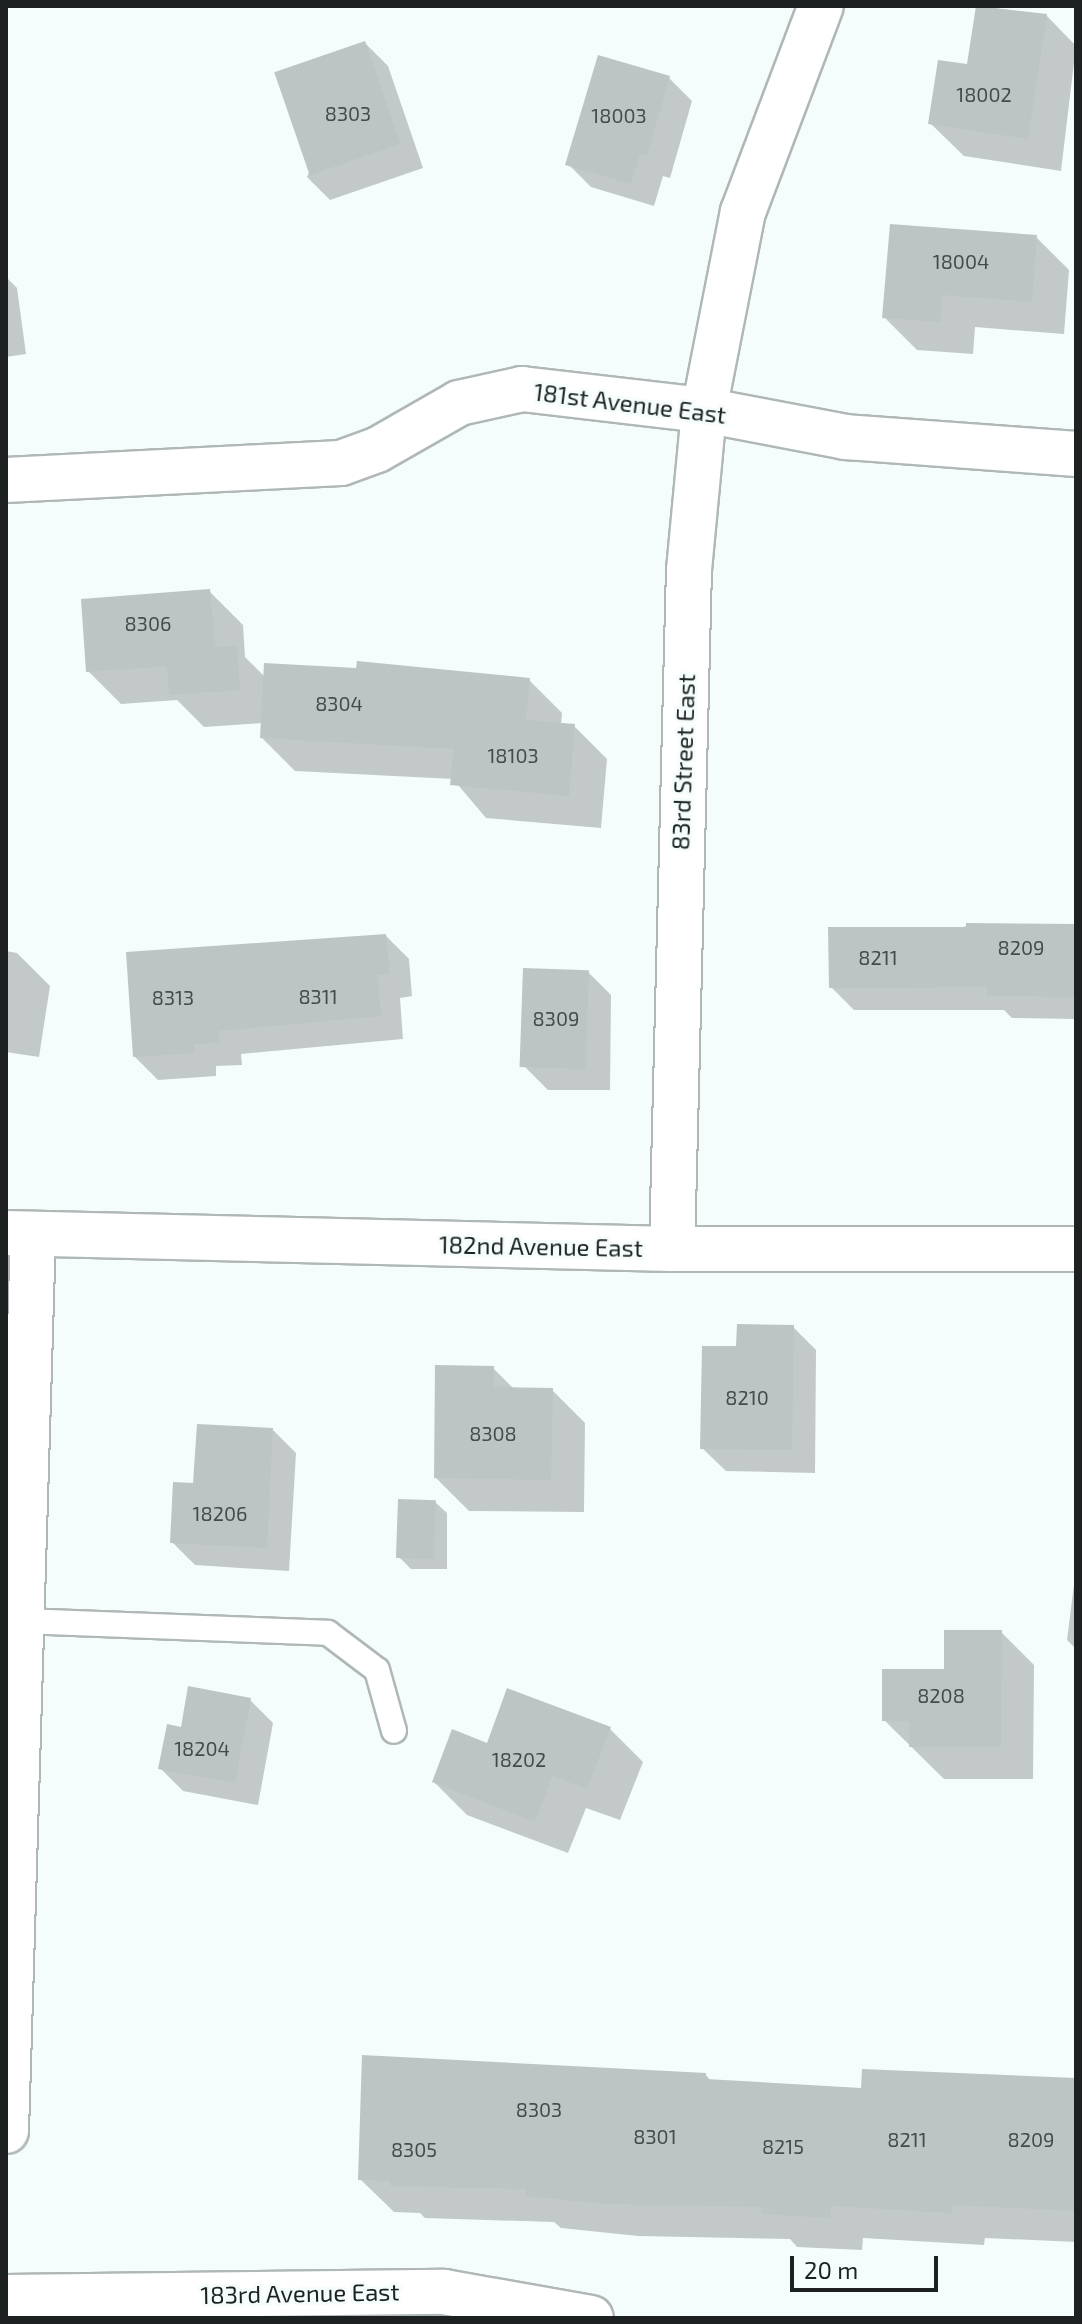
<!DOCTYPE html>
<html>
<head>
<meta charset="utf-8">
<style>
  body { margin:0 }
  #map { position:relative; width:1082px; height:2324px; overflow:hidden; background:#f4fcfc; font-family:"Exo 2",sans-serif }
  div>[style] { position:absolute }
  .shadow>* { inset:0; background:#0003 }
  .building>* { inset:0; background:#bdc4c4; transform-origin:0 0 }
  .roads { filter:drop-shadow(2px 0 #afb7b7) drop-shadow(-2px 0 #afb7b7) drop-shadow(0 2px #afb7b7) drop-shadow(0 -2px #afb7b7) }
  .lane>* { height:24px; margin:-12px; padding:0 12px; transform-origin:12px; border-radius:12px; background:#fff }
  .street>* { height:44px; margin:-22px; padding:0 22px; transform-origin:22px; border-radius:22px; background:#fff }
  span { translate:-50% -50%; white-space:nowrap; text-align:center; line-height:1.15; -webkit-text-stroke:6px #f4fcfc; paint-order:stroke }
  .number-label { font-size:20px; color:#464a4a }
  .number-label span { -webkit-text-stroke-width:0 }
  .street-label { font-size:24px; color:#1e2121 }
  .frame { position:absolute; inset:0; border:8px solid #1e2121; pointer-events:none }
  .scale { position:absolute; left:790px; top:2256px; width:148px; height:36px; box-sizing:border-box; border:4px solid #1e2121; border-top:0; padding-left:10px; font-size:24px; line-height:28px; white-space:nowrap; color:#1e2121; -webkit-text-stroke:6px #f4fcfc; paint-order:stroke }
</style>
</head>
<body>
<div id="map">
  <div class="shadow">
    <i style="clip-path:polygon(978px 6px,1046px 15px,1076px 46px,1061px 171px,964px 156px,930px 123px,969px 67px)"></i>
    <i style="clip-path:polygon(365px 43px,388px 66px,423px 168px,330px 200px,307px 177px)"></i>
    <i style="clip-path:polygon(669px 78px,692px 101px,670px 178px,663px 176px,654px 206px,591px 187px,568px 164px)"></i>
    <i style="clip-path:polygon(1036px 237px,1069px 270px,1064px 334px,975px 327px,973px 354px,917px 350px,884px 317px)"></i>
    <i style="clip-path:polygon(6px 277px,17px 288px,26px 354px,6px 357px)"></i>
    <i style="clip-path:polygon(210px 592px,243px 625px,245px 657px,265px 677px,358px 670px,359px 663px,529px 680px,562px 713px,561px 725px,574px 726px,607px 759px,601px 828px,486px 818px,453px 779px,295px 771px,262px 738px,263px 723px,204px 727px,177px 700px,121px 704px,88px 671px)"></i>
    <i style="clip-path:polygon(968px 925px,1076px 926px,1076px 1019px,1012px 1018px,1004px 1010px,854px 1010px,831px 987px)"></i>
    <i style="clip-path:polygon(386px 936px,409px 959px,412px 996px,400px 998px,403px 1039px,241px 1054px,242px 1065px,216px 1066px,216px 1076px,158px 1080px,135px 1057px)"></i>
    <i style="clip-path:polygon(6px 951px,17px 953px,50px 986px,39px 1057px,6px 1052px)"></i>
    <i style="clip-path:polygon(588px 972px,611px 995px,610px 1090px,548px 1090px,524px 1066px)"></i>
    <i style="clip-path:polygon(793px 1327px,816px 1350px,815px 1473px,726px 1471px,702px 1448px,738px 1348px)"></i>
    <i style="clip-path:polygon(493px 1368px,515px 1390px,552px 1390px,585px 1423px,584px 1512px,469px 1511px,436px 1478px)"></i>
    <i style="clip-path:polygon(273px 1430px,296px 1453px,289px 1571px,195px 1565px,172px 1542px,195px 1486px)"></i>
    <i style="clip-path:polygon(435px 1502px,447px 1513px,447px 1569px,411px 1569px,399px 1557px)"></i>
    <i style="clip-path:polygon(1076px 1569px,1076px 1649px,1067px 1640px)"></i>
    <i style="clip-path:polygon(1001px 1632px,1034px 1665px,1033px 1779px,944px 1779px,884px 1720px)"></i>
    <i style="clip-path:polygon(250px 1700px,273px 1723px,258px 1805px,183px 1791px,160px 1768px,183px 1729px)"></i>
    <i style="clip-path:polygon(610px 1729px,643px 1762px,620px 1820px,586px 1808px,568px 1853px,467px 1815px,434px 1782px,488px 1746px)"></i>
    <i style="clip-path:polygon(706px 2075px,711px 2081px,863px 2090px,1076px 2080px,1076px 2242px,985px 2238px,984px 2245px,863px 2238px,862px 2250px,797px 2247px,790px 2239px,638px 2236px,561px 2228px,554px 2222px,425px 2218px,420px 2213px,394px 2212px,360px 2179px)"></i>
  </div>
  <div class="building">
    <i style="clip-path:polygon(976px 6px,1047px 14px,1028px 139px,928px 124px,938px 60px,967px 64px)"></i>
    <i style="left:365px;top:41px;width:109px;height:96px;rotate:71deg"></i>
    <i style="clip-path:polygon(598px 55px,670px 76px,647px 156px,640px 154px,631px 184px,565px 165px)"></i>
    <i style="clip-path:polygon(890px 224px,1037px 235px,1032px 302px,942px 295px,940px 322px,882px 318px)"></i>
    <i style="clip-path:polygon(210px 589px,215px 647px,237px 646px,240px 690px,169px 695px,167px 666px,86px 672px,81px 599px)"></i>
    <i style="clip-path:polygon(357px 661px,530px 678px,526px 720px,575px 724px,569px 796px,450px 785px,454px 749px,260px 738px,264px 663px,356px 668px)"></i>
    <i style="clip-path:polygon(966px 923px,1076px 924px,1075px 997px,987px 996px,987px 987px,829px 988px,828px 927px,966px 927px)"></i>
    <i style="clip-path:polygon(386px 934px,390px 974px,378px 975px,381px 1016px,219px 1031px,220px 1043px,194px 1044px,194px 1053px,133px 1057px,126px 952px)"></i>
    <i style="left:523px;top:968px;width:66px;height:99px;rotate:2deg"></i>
    <i style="clip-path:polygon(737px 1324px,794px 1325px,792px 1450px,700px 1449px,702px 1346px,736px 1346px)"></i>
    <i style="clip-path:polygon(435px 1365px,494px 1366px,494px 1387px,553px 1388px,551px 1480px,434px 1478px)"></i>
    <i style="clip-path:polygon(197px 1424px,273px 1428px,267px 1548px,170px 1543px,173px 1482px,193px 1483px)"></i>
    <i style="left:398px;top:1499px;width:38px;height:59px;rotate:2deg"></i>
    <i style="clip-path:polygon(944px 1630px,1002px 1630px,1001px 1747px,909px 1747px,909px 1721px,882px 1721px,882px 1669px,944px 1669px)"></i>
    <i style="clip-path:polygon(188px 1686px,251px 1698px,235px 1783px,158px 1769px,167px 1724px,181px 1727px)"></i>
    <i style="clip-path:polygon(507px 1688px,611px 1727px,587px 1789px,552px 1776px,535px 1822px,432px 1782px,452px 1729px,487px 1743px)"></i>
    <i style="clip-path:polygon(362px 2055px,706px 2073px,706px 2079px,861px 2088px,862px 2069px,1076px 2078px,1076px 2211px,952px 2205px,952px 2213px,831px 2206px,830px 2218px,762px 2214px,762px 2207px,604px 2204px,526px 2196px,526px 2189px,390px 2186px,390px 2181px,358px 2180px)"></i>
  </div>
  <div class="roads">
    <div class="lane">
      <i style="left:21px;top:1621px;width:307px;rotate:2.2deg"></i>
      <i style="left:328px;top:1633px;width:61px;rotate:37.1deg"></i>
      <i style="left:377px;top:1670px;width:63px;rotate:74.4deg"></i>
    </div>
    <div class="street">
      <i style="left:6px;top:480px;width:335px;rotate:-2.9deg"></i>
      <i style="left:341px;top:463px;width:38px;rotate:-20deg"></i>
      <i style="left:377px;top:450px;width:95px;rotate:-29.8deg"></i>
      <i style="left:459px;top:403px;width:65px;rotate:-12.5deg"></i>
      <i style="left:522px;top:389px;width:183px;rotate:6.6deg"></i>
      <i style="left:704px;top:410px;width:144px;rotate:10.8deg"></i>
      <i style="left:845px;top:437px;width:232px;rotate:4.2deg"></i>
      <i style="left:6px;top:1233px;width:666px;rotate:1.38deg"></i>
      <i style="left:672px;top:1249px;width:404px"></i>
      <i style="left:672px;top:1249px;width:679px;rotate:-88.57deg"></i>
      <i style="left:689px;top:570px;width:161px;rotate:-84.6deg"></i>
      <i style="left:704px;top:410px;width:202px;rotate:-78.9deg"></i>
      <i style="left:743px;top:212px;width:220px;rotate:-69.3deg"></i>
      <i style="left:6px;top:2131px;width:897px;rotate:-88.28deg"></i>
      <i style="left:6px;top:2297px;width:438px;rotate:-0.7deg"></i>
      <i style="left:444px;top:2292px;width:149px;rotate:10deg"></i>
    </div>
  </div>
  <div class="number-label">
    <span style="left:984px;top:94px">18002</span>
    <span style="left:348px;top:113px">8303</span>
    <span style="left:619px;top:115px">18003</span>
    <span style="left:961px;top:261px">18004</span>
    <span style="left:148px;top:623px">8306</span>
    <span style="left:339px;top:703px">8304</span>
    <span style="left:513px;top:755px">18103</span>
    <span style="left:1021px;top:947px">8209</span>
    <span style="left:878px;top:957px">8211</span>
    <span style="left:318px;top:996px">8311</span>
    <span style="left:173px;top:997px">8313</span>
    <span style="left:556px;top:1018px">8309</span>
    <span style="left:747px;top:1397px">8210</span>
    <span style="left:493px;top:1433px">8308</span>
    <span style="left:220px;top:1513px">18206</span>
    <span style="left:941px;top:1695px">8208</span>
    <span style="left:202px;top:1748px">18204</span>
    <span style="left:519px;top:1759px">18202</span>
    <span style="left:539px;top:2109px">8303</span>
    <span style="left:655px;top:2136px">8301</span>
    <span style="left:907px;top:2139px">8211</span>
    <span style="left:1031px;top:2139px">8209</span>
    <span style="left:783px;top:2146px">8215</span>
    <span style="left:414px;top:2149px">8305</span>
  </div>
  <div class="street-label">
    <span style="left:630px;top:403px;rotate:7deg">181st Avenue East</span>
    <span style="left:683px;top:762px;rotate:-88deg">83rd Street East</span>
    <span style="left:541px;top:1246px;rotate:1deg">182nd Avenue East</span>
    <span style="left:300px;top:2293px;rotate:-1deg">183rd Avenue East</span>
  </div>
  <div class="frame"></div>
  <div class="scale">20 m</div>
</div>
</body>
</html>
